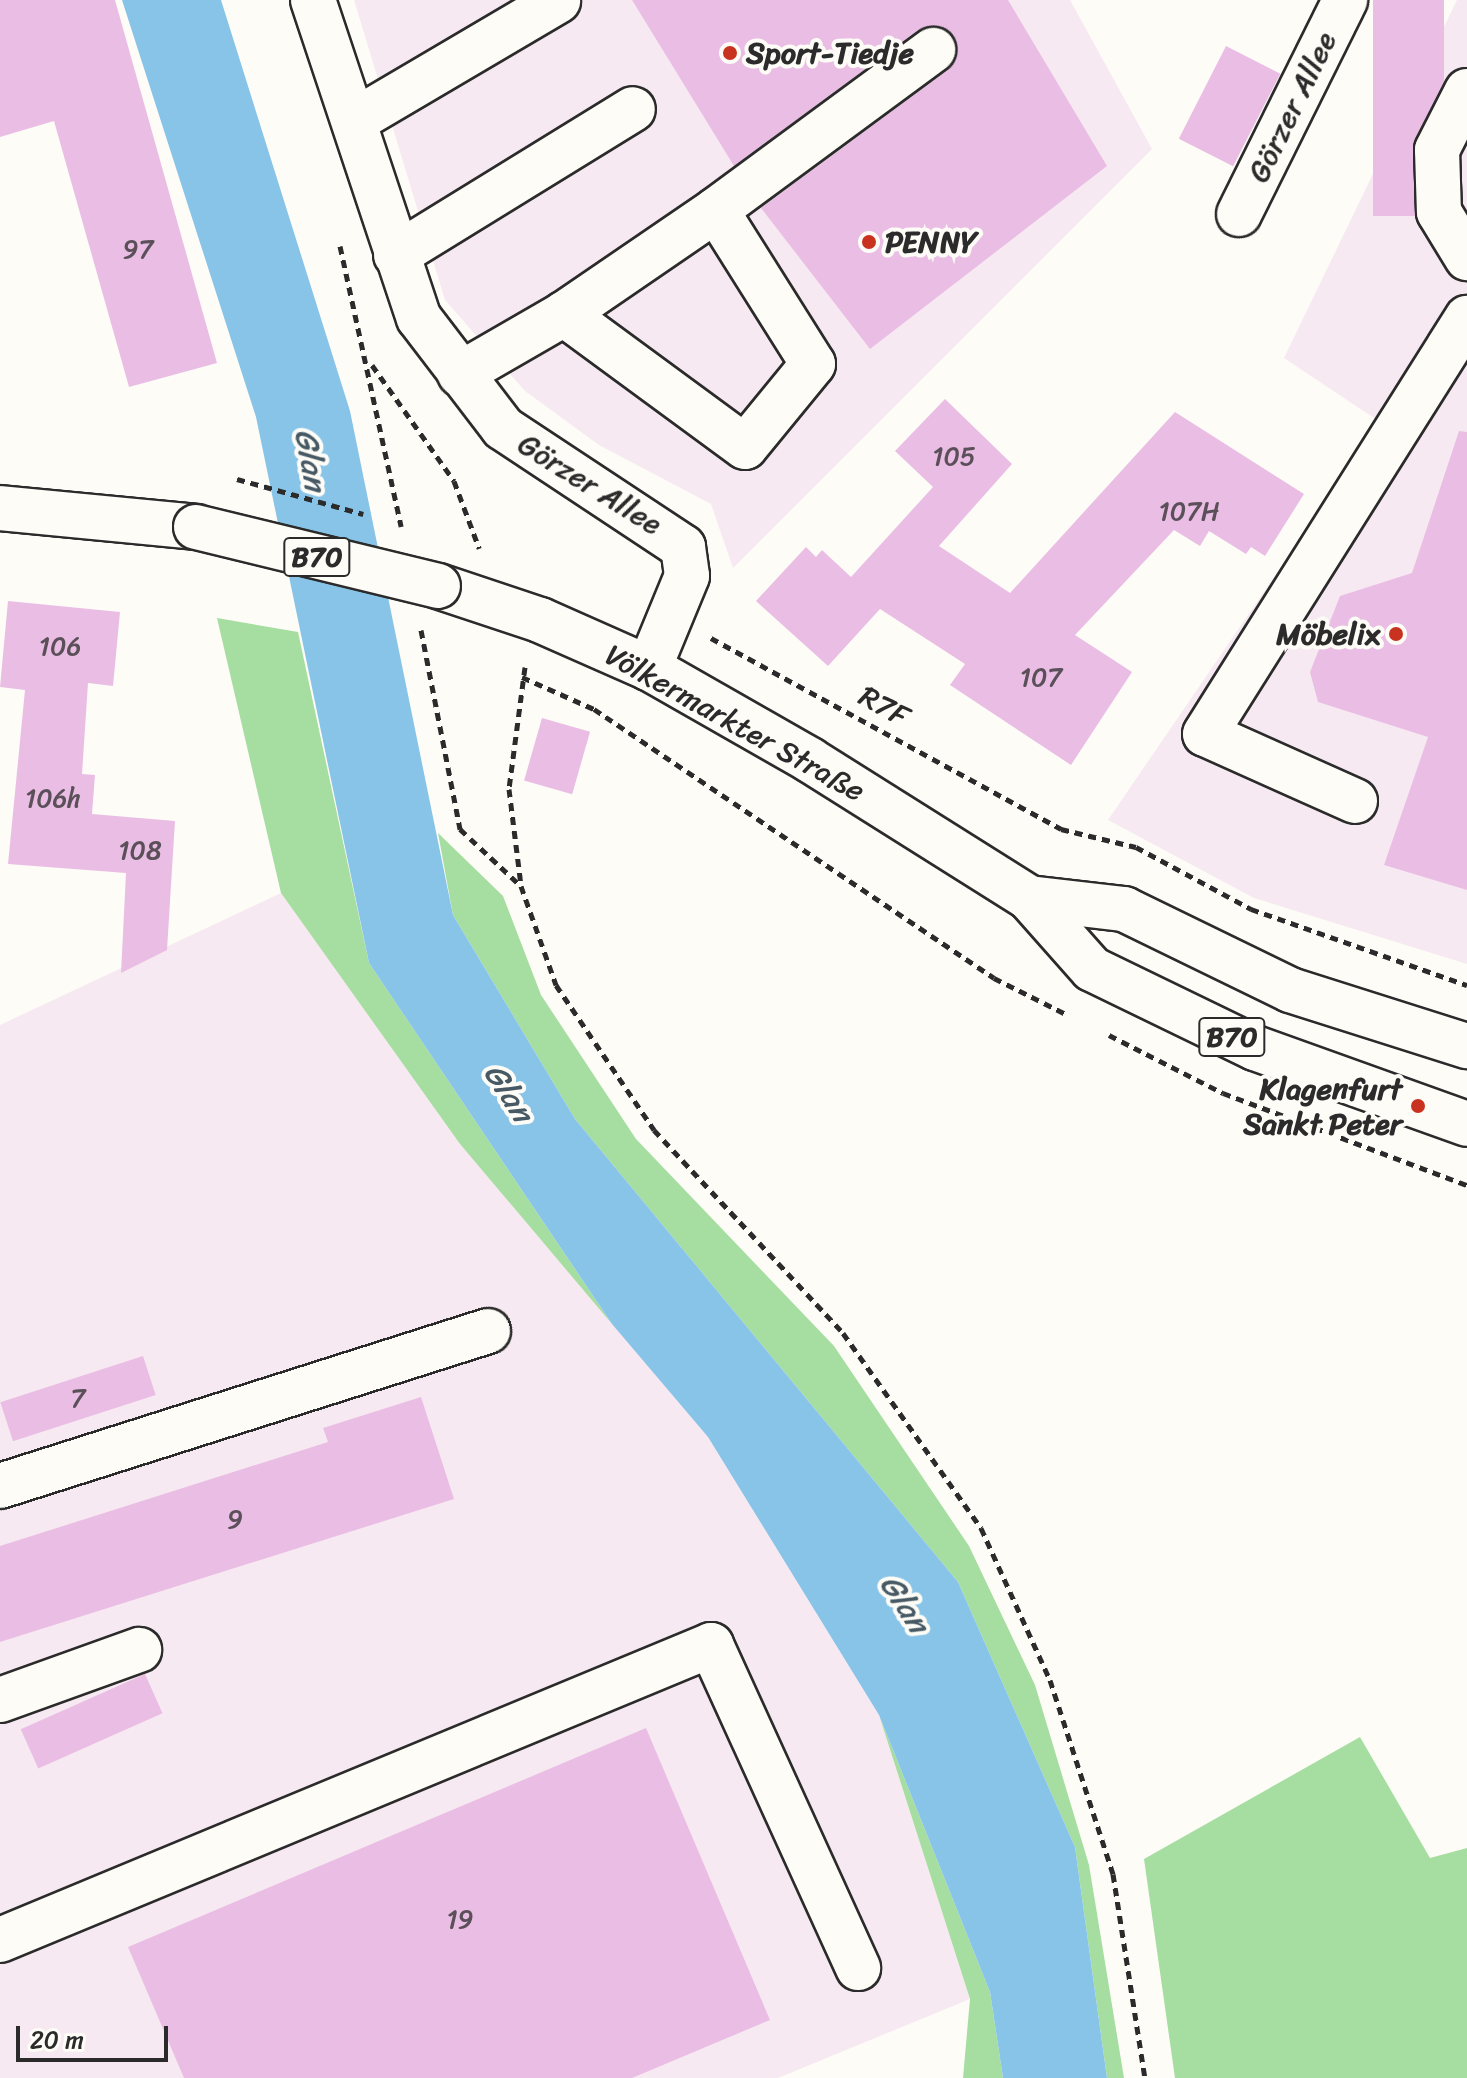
<!DOCTYPE html>
<html>
<head>
<meta charset="utf-8">
<style>
  body { margin:0 }
  #map { position:relative; width:1467px; height:2078px; overflow:hidden; background:#fdfcf7; font-family:Sriracha,sans-serif }
  div>[style] { position:absolute }
  .built>* { inset:0; background:#f7e9f1 }
  .green>* { inset:0; background:#a6dda1 }
  .water>* { inset:0; background:#88c4e8 }
  .building>* { inset:0; background:#eabee4; transform-origin:0 0 }
  .path>* { height:5px; margin-top:-2.5px; transform-origin:0; background:repeating-linear-gradient(90deg,#2b2b2b 0 8px,transparent 0 14px) }
  .roads { filter:drop-shadow(2px 0 #2b2b2b) drop-shadow(-2px 0 #2b2b2b) drop-shadow(0 2px #2b2b2b) drop-shadow(0 -2px #2b2b2b) }
  .minor>* { height:44px; margin:-22px; padding:0 22px; transform-origin:22px; border-radius:22px; background:#fdfcf7 }
  .major>* { height:44px; margin:-22px; padding:0 22px; transform-origin:22px; border-radius:22px; background:#fdfcf7 }
  .path-bridge>* { height:5px; margin-top:-2.5px; transform-origin:0; background:repeating-linear-gradient(90deg,#2b2b2b 0 8px,transparent 0 14px) }
  .bridges { filter:drop-shadow(2px 0 #2b2b2b) drop-shadow(-2px 0 #2b2b2b) drop-shadow(0 2px #2b2b2b) drop-shadow(0 -2px #2b2b2b) }
  .major-bridge>* { height:44px; margin:-22px; padding:0 22px; transform-origin:22px; border-radius:22px; background:#fdfcf7 }
  .dots>* { width:22px; height:22px; translate:-50% -50%; box-sizing:border-box; border:4px solid #fdfcf7; border-radius:50% }
  span { translate:-50% -50%; white-space:nowrap; text-align:center; line-height:1.15; -webkit-text-stroke:8px #fdfcf7; paint-order:stroke }
  .number-label { font-size:26px; color:#5b5059 }
  .number-label span { -webkit-text-stroke-width:0 }
  .shield-label span { padding:2px 6px; background:#fdfcf7; border:2px solid; border-radius:6px; -webkit-text-stroke-width:0 }
  .shield-label { font-size:28px; color:#2b2b2b; font-weight:700 }
  .poi-label { font-size:30px; color:#2b2b2b; font-weight:700 }
  .left { translate:0 -50%; text-align:left }
  .right { translate:-100% -50%; text-align:right }
  .street-label { font-size:30px; color:#2b2b2b }
  .water-label { font-size:32px; color:#475964; font-style:italic }
  .scale { position:absolute; left:16px; top:2026px; width:152px; height:36px; box-sizing:border-box; border:4px solid #2b2b2b; border-top:0; padding-left:10px; font-size:24px; line-height:28px; white-space:nowrap; color:#2b2b2b; -webkit-text-stroke:6px #fdfcf7; paint-order:stroke }
</style>
</head>
<body>
<div id="map">
  <div class="built">
    <i style="clip-path:polygon(354px 0,1070px 0,1152px 149px,733px 568px,711px 504px,599px 445px,525px 391px,445px 300px)"></i>
    <i style="clip-path:polygon(1457px 0,1467px 0,1467px 964px,1254px 898px,1108px 820px,1380px 422px,1284px 358px)"></i>
    <i style="clip-path:polygon(281px 893px,460px 1144px,708px 1437px,879px 1715px,970px 1999px,778px 2078px,0 2078px,0 1025px)"></i>
  </div>
  <div class="green">
    <i style="clip-path:polygon(217px 618px,298px 632px,369px 963px,612px 1324px,460px 1144px,281px 893px)"></i>
    <i style="clip-path:polygon(438px 833px,503px 896px,541px 995px,636px 1139px,834px 1346px,969px 1546px,1035px 1685px,1089px 1865px,1124px 2078px,1107px 2078px,1075px 1847px,958px 1582px,575px 1119px,453px 915px)"></i>
    <i style="clip-path:polygon(879px 1715px,990px 1992px,1003px 2078px,963px 2078px,970px 1999px)"></i>
    <i style="clip-path:polygon(1360px 1737px,1430px 1858px,1467px 1848px,1467px 2078px,1175px 2078px,1144px 1859px)"></i>
  </div>
  <div class="water">
    <i style="clip-path:polygon(122px 0,221px 0,350px 411px,453px 915px,575px 1119px,958px 1582px,1075px 1847px,1107px 2078px,1003px 2078px,990px 1992px,879px 1715px,708px 1437px,612px 1324px,369px 963px,256px 417px)"></i>
  </div>
  <div class="building">
    <i style="clip-path:polygon(0 0,115px 0,217px 363px,129px 387px,54px 121px,0 137px)"></i>
    <i style="clip-path:polygon(632px 0,1008px 0,1107px 166px,870px 349px,761px 208px,948px 70px,956px 59px,954px 36px,942px 27px,918px 30px,734px 166px)"></i>
    <i style="left:1373px;top:0;width:71px;height:216px"></i>
    <i style="left:1226px;top:46px;width:61px;height:104px;rotate:27deg"></i>
    <i style="clip-path:polygon(945px 399px,1012px 464px,939px 546px,1010px 593px,1175px 412px,1304px 494px,1265px 556px,1251px 547px,1246px 554px,1209px 531px,1200px 546px,1174px 530px,1075px 635px,1132px 672px,1071px 765px,950px 685px,965px 664px,880px 609px,828px 666px,756px 601px,806px 547px,816px 557px,822px 550px,851px 577px,933px 487px,895px 451px)"></i>
    <i style="clip-path:polygon(1459px 431px,1467px 432px,1467px 890px,1384px 865px,1428px 737px,1318px 702px,1310px 672px,1340px 596px,1412px 573px)"></i>
    <i style="clip-path:polygon(8px 601px,120px 612px,113px 686px,88px 683px,82px 774px,95px 775px,92px 814px,175px 821px,167px 950px,121px 973px,126px 873px,8px 864px,25px 690px,0 687px)"></i>
    <i style="left:542px;top:718px;width:50px;height:65px;rotate:16deg"></i>
    <i style="left:143px;top:1356px;width:41px;height:150px;rotate:72deg"></i>
    <i style="clip-path:polygon(421px 1397px,454px 1499px,0 1642px,0 1546px,328px 1442px,323px 1428px)"></i>
    <i style="left:145px;top:1674px;width:43px;height:136px;rotate:66deg"></i>
    <i style="clip-path:polygon(646px 1728px,770px 2020px,632px 2078px,184px 2078px,128px 1947px)"></i>
  </div>
  <div class="path">
    <i style="left:340px;top:246px;width:287px;rotate:77.7deg"></i>
    <i style="left:372px;top:365px;width:142px;rotate:54.7deg"></i>
    <i style="left:454px;top:481px;width:72px;rotate:69.5deg"></i>
    <i style="left:421px;top:630px;width:203px;rotate:78.9deg"></i>
    <i style="left:460px;top:829px;width:83px;rotate:43.1deg"></i>
    <i style="left:711px;top:638px;width:399px;rotate:28.6deg"></i>
    <i style="left:1061px;top:829px;width:77px;rotate:13.5deg"></i>
    <i style="left:1136px;top:847px;width:131px;rotate:28.3deg"></i>
    <i style="left:1251px;top:909px;width:229px;rotate:19.4deg"></i>
    <i style="left:525px;top:667px;width:123px;rotate:97.5deg"></i>
    <i style="left:509px;top:789px;width:98px;rotate:82.9deg"></i>
    <i style="left:521px;top:886px;width:105px;rotate:70.5deg"></i>
    <i style="left:556px;top:985px;width:175px;rotate:55.9deg"></i>
    <i style="left:654px;top:1130px;width:277px;rotate:47deg"></i>
    <i style="left:843px;top:1333px;width:239px;rotate:54.7deg"></i>
    <i style="left:981px;top:1528px;width:167px;rotate:65.6deg"></i>
    <i style="left:1050px;top:1680px;width:204px;rotate:72deg"></i>
    <i style="left:1113px;top:1874px;width:206px;rotate:81.1deg"></i>
    <i style="left:522px;top:677px;width:79px;rotate:24deg"></i>
    <i style="left:594px;top:709px;width:482px;rotate:33.9deg"></i>
    <i style="left:994px;top:978px;width:83px;rotate:26.6deg"></i>
    <i style="left:1109px;top:1035px;width:128px;rotate:27deg"></i>
    <i style="left:1223px;top:1093px;width:261px;rotate:20.7deg"></i>
  </div>
  <div class="roads">
    <div class="minor">
      <i style="left:313px;top:0;width:335px;rotate:71.6deg"></i>
      <i style="left:419px;top:318px;width:138px;rotate:52.6deg"></i>
      <i style="left:503px;top:428px;width:216px;rotate:33.5deg"></i>
      <i style="left:683px;top:547px;width:29px;rotate:82deg"></i>
      <i style="left:687px;top:576px;width:100px;rotate:112.4deg"></i>
      <i style="left:1467px;top:91px;width:66px;rotate:117deg"></i>
      <i style="left:1437px;top:150px;width:62px;rotate:88.2deg"></i>
      <i style="left:1439px;top:212px;width:54px;rotate:58.7deg"></i>
      <i style="left:354px;top:121px;width:237px;rotate:-30.5deg"></i>
      <i style="left:716px;top:210px;width:270px;rotate:-36.4deg"></i>
      <i style="left:1239px;top:214px;width:239px;rotate:-63.6deg"></i>
      <i style="left:396px;top:255px;width:278px;rotate:-31.6deg"></i>
      <i style="left:460px;top:374px;width:120px;rotate:-30deg"></i>
      <i style="left:564px;top:314px;width:184px;rotate:-34.4deg"></i>
      <i style="left:716px;top:210px;width:182px;rotate:57.8deg"></i>
      <i style="left:813px;top:364px;width:107px;rotate:129.3deg"></i>
      <i style="left:745px;top:447px;width:225px;rotate:-143.7deg"></i>
      <i style="left:1355px;top:801px;width:164px;rotate:-155.9deg"></i>
      <i style="left:1205px;top:734px;width:492px;rotate:-57.8deg"></i>
      <i style="left:0;top:1486px;width:512px;rotate:-17.62deg"></i>
      <i style="left:0;top:1700px;width:148px;rotate:-19.8deg"></i>
      <i style="left:0;top:1940px;width:770px;rotate:-22.53deg"></i>
      <i style="left:711px;top:1645px;width:355px;rotate:65.5deg"></i>
    </div>
    <div class="major">
      <i style="left:0;top:508px;width:197px;rotate:5.5deg"></i>
      <i style="left:438px;top:586px;width:108px;rotate:18.4deg"></i>
      <i style="left:540px;top:620px;width:119px;rotate:23.8deg"></i>
      <i style="left:649px;top:668px;width:185px;rotate:29.7deg"></i>
      <i style="left:810px;top:760px;width:259px;rotate:32.2deg"></i>
      <i style="left:1029px;top:898px;width:95px;rotate:48.4deg"></i>
      <i style="left:1092px;top:969px;width:181px;rotate:25.9deg"></i>
      <i style="left:1255px;top:1048px;width:225px;rotate:19.7deg"></i>
      <i style="left:1029px;top:898px;width:96px;rotate:6.6deg"></i>
      <i style="left:1124px;top:909px;width:185px;rotate:26deg"></i>
      <i style="left:1290px;top:990px;width:186px;rotate:17.6deg"></i>
    </div>
  </div>
  <div class="path-bridge">
    <i style="left:237px;top:479px;width:131px;rotate:15.5deg"></i>
  </div>
  <div class="bridges">
    <div class="major-bridge">
      <i style="left:196px;top:527px;width:249px;rotate:13.7deg"></i>
    </div>
  </div>
  <div class="dots">
    <i style="left:730px;top:53px;background:#c8321e"></i>
    <i style="left:869px;top:242px;background:#c8321e"></i>
    <i style="left:1396px;top:634px;background:#c8321e"></i>
    <i style="left:1418px;top:1106px;background:#c8321e"></i>
  </div>
  <div class="number-label">
    <span style="left:138px;top:250px">97</span>
    <span style="left:954px;top:457px">105</span>
    <span style="left:1189px;top:512px">107H</span>
    <span style="left:60px;top:647px">106</span>
    <span style="left:1041px;top:678px">107</span>
    <span style="left:53px;top:799px">106h</span>
    <span style="left:140px;top:851px">108</span>
    <span style="left:78px;top:1399px">7</span>
    <span style="left:235px;top:1520px">9</span>
    <span style="left:460px;top:1920px">19</span>
  </div>
  <div class="shield-label">
    <span style="left:317px;top:557px">B70</span>
    <span style="left:1232px;top:1037px">B70</span>
  </div>
  <div class="poi-label">
    <span class="left" style="left:746px;top:53px">Sport-Tiedje</span>
    <span class="left" style="left:885px;top:242px">PENNY</span>
    <span class="right" style="left:1380px;top:634px">Möbelix</span>
    <span class="right" style="left:1402px;top:1106px">Klagenfurt<br>Sankt Peter</span>
  </div>
  <div class="street-label">
    <span style="left:1292px;top:107px;rotate:-64deg">Görzer Allee</span>
    <span style="left:590px;top:484px;rotate:32deg">Görzer Allee</span>
    <span style="left:884px;top:706px;rotate:29deg">R7F</span>
    <span style="left:735px;top:723px;rotate:29deg">Völkermarkter Straße</span>
  </div>
  <div class="water-label">
    <span style="left:310px;top:460px;rotate:80deg">Glan</span>
    <span style="left:508px;top:1093px;rotate:57deg">Glan</span>
    <span style="left:904px;top:1604px;rotate:57deg">Glan</span>
  </div>
  <div class="scale">20 m</div>
</div>
</body>
</html>
